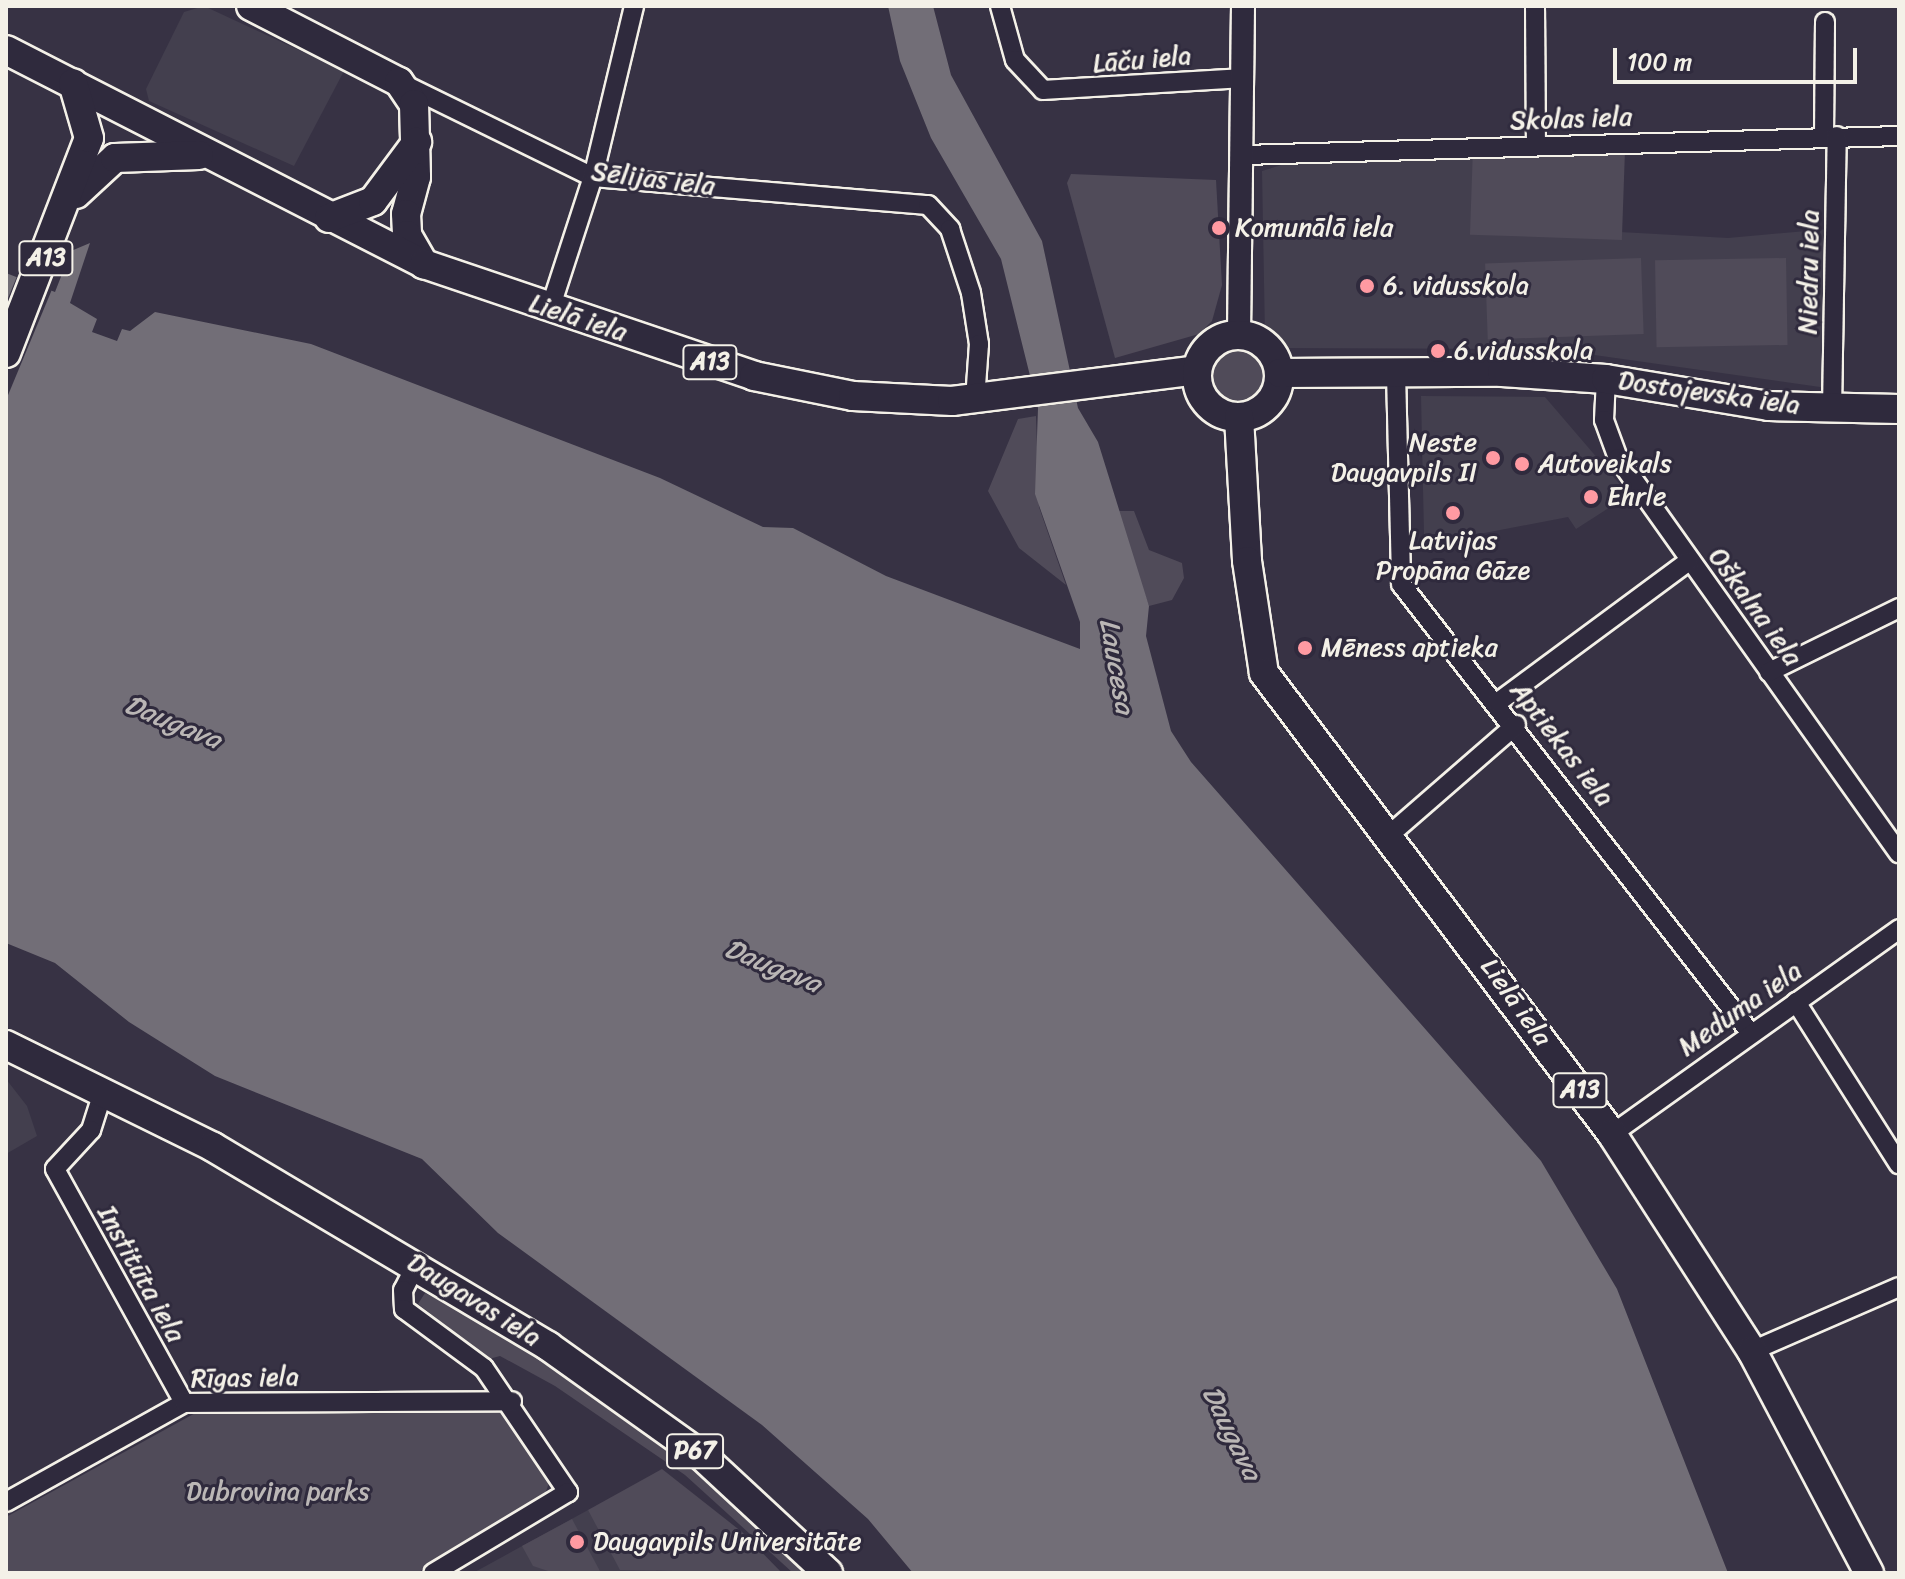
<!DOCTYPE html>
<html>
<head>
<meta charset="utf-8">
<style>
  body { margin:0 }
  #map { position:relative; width:1905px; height:1579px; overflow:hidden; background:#373244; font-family:Sriracha,sans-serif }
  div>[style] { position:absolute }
  .built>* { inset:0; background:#433f4e }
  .green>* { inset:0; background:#504b59; transform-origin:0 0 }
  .round { border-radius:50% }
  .water>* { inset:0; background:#726e77 }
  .pier>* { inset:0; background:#373244 }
  .roads { filter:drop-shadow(2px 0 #f4f1e8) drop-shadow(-2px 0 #f4f1e8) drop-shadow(0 2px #f4f1e8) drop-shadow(0 -2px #f4f1e8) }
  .minor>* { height:18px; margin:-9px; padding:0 9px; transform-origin:9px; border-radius:9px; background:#2f2a3d }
  .tertiary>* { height:22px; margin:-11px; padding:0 11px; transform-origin:11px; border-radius:11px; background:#2f2a3d }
  .primary>* { height:28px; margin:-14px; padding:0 14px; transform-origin:14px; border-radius:14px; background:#2f2a3d }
  .primary>.ring { margin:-14px; padding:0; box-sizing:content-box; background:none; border:28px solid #2f2a3d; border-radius:50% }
  .dots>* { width:22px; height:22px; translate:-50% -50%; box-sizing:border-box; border:4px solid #2f2a3d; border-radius:50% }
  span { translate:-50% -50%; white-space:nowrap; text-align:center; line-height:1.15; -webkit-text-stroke:6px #2f2a3d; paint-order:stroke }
  .shield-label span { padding:2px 6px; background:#2f2a3d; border:2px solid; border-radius:6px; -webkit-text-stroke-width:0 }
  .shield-label { font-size:24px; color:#f4f1e8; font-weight:700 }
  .street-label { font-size:26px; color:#f4f1e8 }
  .poi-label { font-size:26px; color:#f4f1e8 }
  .left { translate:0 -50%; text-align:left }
  .right { translate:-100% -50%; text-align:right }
  .park-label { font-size:26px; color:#bbb7b6 }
  .water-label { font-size:28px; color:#bab6b5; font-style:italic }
  .frame { position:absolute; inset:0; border:8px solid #f4f1e8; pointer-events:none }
  .scale { position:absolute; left:1613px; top:48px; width:244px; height:36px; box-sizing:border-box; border:4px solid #f4f1e8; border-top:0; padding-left:10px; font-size:24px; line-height:28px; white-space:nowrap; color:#f4f1e8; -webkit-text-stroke:6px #2f2a3d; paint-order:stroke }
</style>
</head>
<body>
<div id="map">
  <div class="built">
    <i style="clip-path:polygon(204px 6px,344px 71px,294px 166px,149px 101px,146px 89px,184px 12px)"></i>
    <i style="clip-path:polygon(1621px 156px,1620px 232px,1728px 238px,1829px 229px,1827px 388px,1552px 349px,1275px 348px,1265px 336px,1262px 171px,1291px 162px)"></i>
    <i style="clip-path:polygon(1421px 396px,1545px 397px,1629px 495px,1576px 529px,1568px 517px,1474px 535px,1424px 534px)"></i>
    <i style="clip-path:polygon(6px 1079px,27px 1106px,37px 1136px,6px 1154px)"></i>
    <i style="clip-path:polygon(588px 1510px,659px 1573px,473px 1573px)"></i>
  </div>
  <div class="green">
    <i style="left:1625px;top:150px;width:90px;height:152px;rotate:92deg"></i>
    <i style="clip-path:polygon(1071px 174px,1216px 180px,1222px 285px,1212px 321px,1199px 334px,1115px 358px,1067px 183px)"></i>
    <i style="left:1641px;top:258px;width:76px;height:156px;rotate:88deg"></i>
    <i style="left:1786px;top:258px;width:87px;height:131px;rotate:89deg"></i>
    <i class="round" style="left:1209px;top:346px;width:58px;height:58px"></i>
    <i style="clip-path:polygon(1036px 416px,1039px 507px,1066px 585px,1019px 548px,988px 491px,1018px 419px)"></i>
    <i style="clip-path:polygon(1114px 511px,1134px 511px,1149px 550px,1182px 563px,1184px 578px,1172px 600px,1149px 606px)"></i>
    <i style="clip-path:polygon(425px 1293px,537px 1350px,676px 1445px,817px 1573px,793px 1573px,685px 1475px,555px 1386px,500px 1356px,489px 1359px,418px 1304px)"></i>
    <i style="clip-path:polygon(503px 1410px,550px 1480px,543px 1500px,417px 1573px,6px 1573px,6px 1517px,199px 1411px)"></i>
    <i style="clip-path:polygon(662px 1469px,742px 1532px,782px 1573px,620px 1570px,588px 1510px)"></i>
    <i style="clip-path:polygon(572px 1519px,601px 1573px,554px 1573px,533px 1566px,522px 1546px)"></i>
  </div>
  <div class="water">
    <i style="clip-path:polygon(888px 6px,933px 6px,951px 75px,1042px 241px,1078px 408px,1098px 442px,1149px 606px,1146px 636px,1171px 731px,1191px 762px,1541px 1161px,1617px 1289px,1728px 1573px,913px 1573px,868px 1519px,762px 1425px,498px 1233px,422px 1159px,215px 1076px,129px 1022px,55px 963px,6px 943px,6px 273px,55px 292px,71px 251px,90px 243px,70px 303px,97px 319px,92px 332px,117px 341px,122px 329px,130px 331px,155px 312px,311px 344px,660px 478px,763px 527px,793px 528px,886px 576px,1080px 649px,1080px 622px,1035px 494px,1038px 408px,1001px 259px,931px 138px,900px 61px)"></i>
  </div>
  <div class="pier">
    <i style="clip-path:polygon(18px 274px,53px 287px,6px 400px,6px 303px)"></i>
  </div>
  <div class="roads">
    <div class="minor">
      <i style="left:1000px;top:6px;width:56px;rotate:74.5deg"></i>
      <i style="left:1015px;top:60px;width:41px;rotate:47deg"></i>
      <i style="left:1043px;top:90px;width:201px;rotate:-3.4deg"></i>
      <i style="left:1535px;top:6px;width:140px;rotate:89.6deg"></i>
      <i style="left:405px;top:85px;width:209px;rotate:26.1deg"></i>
      <i style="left:593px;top:177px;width:336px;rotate:4.8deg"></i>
      <i style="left:928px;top:205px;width:33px;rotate:47deg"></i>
      <i style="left:950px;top:229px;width:67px;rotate:71.8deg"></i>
      <i style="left:971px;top:293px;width:52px;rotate:81.1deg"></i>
      <i style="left:979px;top:344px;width:56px;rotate:94.1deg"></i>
      <i style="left:1824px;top:137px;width:115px;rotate:-89.5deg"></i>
      <i style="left:1244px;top:155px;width:655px;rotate:-1.66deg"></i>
      <i style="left:550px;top:309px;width:139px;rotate:-72deg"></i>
      <i style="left:593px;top:177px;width:176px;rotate:-76.5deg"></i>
      <i style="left:1396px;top:373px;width:211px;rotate:88.6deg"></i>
      <i style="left:1401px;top:584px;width:566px;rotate:52.1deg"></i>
      <i style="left:1606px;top:379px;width:41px;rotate:92.8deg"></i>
      <i style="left:1604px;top:420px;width:40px;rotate:69.8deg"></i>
      <i style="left:1618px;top:458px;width:485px;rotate:54.6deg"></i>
      <i style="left:1832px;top:409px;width:273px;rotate:-89deg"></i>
      <i style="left:1769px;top:672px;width:145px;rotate:-26.2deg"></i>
      <i style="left:1497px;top:703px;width:239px;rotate:-36.5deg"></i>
      <i style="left:1387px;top:837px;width:171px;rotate:-41deg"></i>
      <i style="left:1796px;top:1002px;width:192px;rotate:57.6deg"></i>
      <i style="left:104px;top:1089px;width:43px;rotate:107.6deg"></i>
      <i style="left:91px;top:1130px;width:53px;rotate:132.7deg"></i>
      <i style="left:55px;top:1169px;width:267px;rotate:61.1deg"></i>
      <i style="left:1612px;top:1134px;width:353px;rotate:-35.5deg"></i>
      <i style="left:417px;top:1263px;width:30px;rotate:117deg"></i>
      <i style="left:403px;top:1290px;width:19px;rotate:87deg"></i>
      <i style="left:404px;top:1309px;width:99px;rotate:36.4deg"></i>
      <i style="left:484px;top:1368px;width:150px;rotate:55.9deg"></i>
      <i style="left:568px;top:1492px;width:157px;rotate:149deg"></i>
      <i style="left:1752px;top:1351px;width:160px;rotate:-23.5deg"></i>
      <i style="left:6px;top:1502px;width:204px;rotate:-29.1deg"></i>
      <i style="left:184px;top:1403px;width:328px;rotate:-0.3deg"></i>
    </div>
    <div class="tertiary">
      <i style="left:1239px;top:334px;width:328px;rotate:-89.3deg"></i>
    </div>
    <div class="primary">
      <i style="left:251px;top:6px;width:166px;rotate:27.2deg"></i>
      <i style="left:399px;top:82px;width:27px;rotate:56deg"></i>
      <i style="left:414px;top:104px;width:73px;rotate:88.4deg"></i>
      <i style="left:416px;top:177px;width:38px;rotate:105deg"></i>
      <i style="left:406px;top:214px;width:21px;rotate:87deg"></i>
      <i style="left:407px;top:235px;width:34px;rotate:60deg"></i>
      <i style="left:6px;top:50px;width:470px;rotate:27.1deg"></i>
      <i style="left:424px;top:264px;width:348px;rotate:18.7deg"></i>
      <i style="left:754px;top:376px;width:101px;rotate:11.4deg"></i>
      <i style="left:853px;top:396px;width:99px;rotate:2.9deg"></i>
      <i style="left:952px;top:401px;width:247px;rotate:-7.2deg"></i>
      <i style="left:76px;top:194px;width:53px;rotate:-42.7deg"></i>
      <i style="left:115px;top:158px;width:84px;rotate:-2deg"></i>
      <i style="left:329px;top:218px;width:47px;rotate:-21.1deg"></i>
      <i style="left:373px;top:201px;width:74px;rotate:-53.3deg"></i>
      <i class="ring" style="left:1197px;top:335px;width:54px;height:54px"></i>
      <i style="left:6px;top:353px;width:230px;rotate:-68.9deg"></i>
      <i style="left:89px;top:138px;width:57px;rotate:-106.2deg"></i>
      <i style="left:1280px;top:373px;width:222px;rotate:-0.3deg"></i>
      <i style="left:1502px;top:372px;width:104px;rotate:3.9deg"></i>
      <i style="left:1606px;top:379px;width:165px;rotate:9.4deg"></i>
      <i style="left:1769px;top:406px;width:130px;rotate:1.3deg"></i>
      <i style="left:1239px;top:417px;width:144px;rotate:86.8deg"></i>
      <i style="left:1247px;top:561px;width:113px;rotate:81.4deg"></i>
      <i style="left:1264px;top:673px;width:578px;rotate:52.95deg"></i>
      <i style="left:1612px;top:1134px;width:258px;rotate:57.2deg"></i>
      <i style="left:1752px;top:1351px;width:251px;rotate:62.2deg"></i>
      <i style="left:6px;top:1045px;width:231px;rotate:26.2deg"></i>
      <i style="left:213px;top:1147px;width:390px;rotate:30.7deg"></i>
      <i style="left:548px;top:1346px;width:189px;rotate:35.5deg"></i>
      <i style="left:702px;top:1456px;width:172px;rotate:42.9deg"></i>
    </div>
  </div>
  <div class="dots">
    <i style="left:1219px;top:228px;background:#ff9aa2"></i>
    <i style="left:1367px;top:286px;background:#ff9aa2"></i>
    <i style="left:1438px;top:351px;background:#ff9aa2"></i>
    <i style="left:1493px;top:458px;background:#ff9aa2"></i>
    <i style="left:1522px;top:464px;background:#ff9aa2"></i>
    <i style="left:1591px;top:497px;background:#ff9aa2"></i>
    <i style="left:1453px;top:513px;background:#ff9aa2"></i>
    <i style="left:1305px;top:648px;background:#ff9aa2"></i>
    <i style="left:577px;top:1542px;background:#ff9aa2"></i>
  </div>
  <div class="shield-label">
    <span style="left:46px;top:258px">A13</span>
    <span style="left:710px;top:362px">A13</span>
    <span style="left:1580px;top:1090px">A13</span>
    <span style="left:695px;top:1451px">P67</span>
  </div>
  <div class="street-label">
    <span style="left:1142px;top:60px;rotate:-5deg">Lāču iela</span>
    <span style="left:1571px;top:119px;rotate:-2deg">Skolas iela</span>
    <span style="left:653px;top:179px;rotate:7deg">Sēlijas iela</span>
    <span style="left:1809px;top:272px;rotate:-89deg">Niedru iela</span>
    <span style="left:578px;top:318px;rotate:18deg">Lielā iela</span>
    <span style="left:1709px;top:393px;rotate:8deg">Dostojevska iela</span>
    <span style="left:1755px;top:607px;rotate:54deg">Oškalna iela</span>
    <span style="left:1562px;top:744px;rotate:52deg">Aptiekas iela</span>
    <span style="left:1516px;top:1002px;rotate:54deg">Lielā iela</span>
    <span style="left:1740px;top:1009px;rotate:-35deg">Meduma iela</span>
    <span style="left:141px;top:1274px;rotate:61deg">Institūta iela</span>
    <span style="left:474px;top:1300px;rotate:32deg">Daugavas iela</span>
    <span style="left:245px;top:1378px;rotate:-1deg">Rīgas iela</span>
  </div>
  <div class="poi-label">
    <span class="left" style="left:1235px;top:228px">Komunālā iela</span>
    <span class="left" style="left:1383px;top:286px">6. vidusskola</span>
    <span class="left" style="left:1454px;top:351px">6.vidusskola</span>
    <span class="right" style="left:1477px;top:458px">Neste<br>Daugavpils II</span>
    <span class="left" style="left:1538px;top:464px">Autoveikals</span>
    <span class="left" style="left:1607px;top:497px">Ehrle</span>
    <span style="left:1453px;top:556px">Latvijas<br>Propāna Gāze</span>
    <span class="left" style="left:1321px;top:648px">Mēness aptieka</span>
    <span class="left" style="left:593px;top:1542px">Daugavpils Universitāte</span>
  </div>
  <div class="park-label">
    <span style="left:278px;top:1492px">Dubrovina parks</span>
  </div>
  <div class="water-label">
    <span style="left:1117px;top:666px;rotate:80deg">Laucesa</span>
    <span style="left:173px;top:722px;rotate:22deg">Daugava</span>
    <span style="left:773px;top:966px;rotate:22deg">Daugava</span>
    <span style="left:1232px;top:1433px;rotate:64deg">Daugava</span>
  </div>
  <div class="frame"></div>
  <div class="scale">100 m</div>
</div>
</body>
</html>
